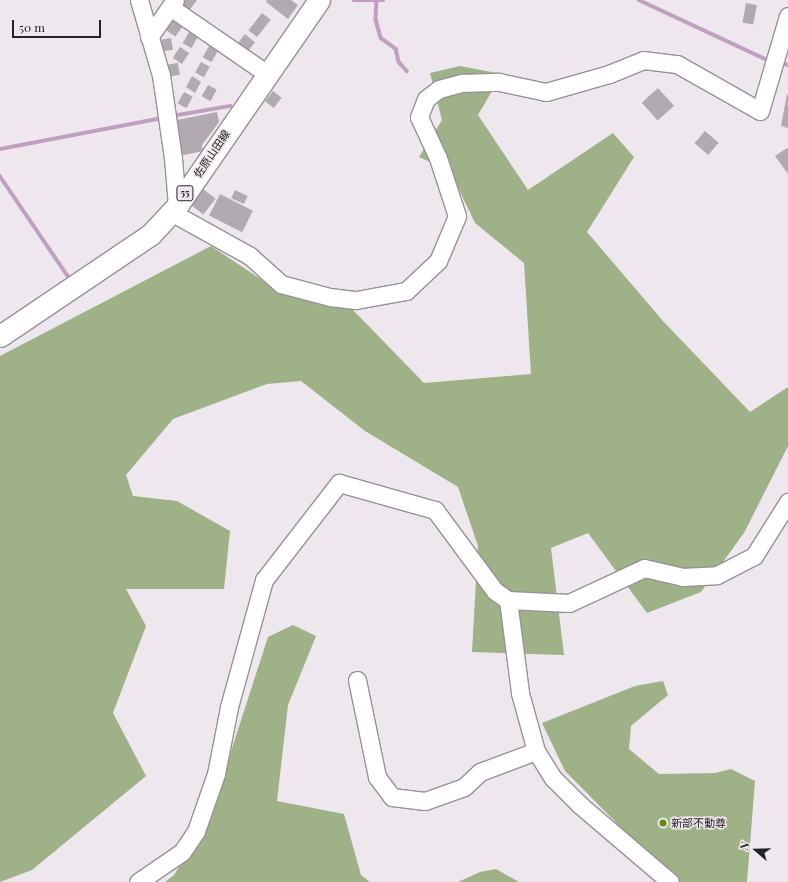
<!DOCTYPE html>
<html>
<head>
<meta charset="utf-8">
<style>
  body { margin:0 }
  #map { position:relative; width:788px; height:882px; overflow:hidden; background:#eee8ee; font-family:"Playfair Display","Noto Sans JP",serif }
  div>[style] { position:absolute }
  .forest>* { inset:0; background:#9fb187 }
  .stream>* { height:3.5px; margin:-1.75px; padding:0 1.75px; transform-origin:1.75px; border-radius:1.75px; background:#c09fc1 }
  .building>* { inset:0; background:#b1abb1; transform-origin:0 0 }
  .roads { filter:drop-shadow(1px 0 #979197) drop-shadow(-1px 0 #979197) drop-shadow(0 1px #979197) drop-shadow(0 -1px #979197) }
  .minor>* { height:17px; margin:-8.5px; padding:0 8.5px; transform-origin:8.5px; border-radius:8.5px; background:#fff }
  .major>* { height:21px; margin:-10.5px; padding:0 10.5px; transform-origin:10.5px; border-radius:10.5px; background:#fff }
  .dots>* { width:11px; height:11px; translate:-50% -50%; box-sizing:border-box; border:2px solid #eee8ee; border-radius:50% }
  span { translate:-50% -50%; white-space:nowrap; text-align:center; line-height:1.15; -webkit-text-stroke:3px #eee8ee; paint-order:stroke }
  .shield-label span { padding:1px 3px; background:#eee8ee; border:1px solid; border-radius:3px; -webkit-text-stroke-width:0 }
  .shield-label { font-size:10px; color:#242224; font-weight:700 }
  .street-label { font-size:11px; color:#242224 }
  .poi-label { font-size:11px; color:#242224 }
  .left { translate:0 -50%; text-align:left }
  .north { position:absolute; left:736px; top:830px; width:40px; height:40px; -webkit-text-stroke:3px #eee8ee; paint-order:stroke; rotate:290deg; font-size:11px; font-weight:700; line-height:16px; text-align:center; color:#242224 }
  .north::after { content:''; display:block; margin:auto; width:14px; height:18px; background:#242224; clip-path:polygon(50% 0,100% 100%,50% 72%,0 100%) }
  .scale { position:absolute; left:12px; top:20px; width:89px; height:18px; box-sizing:border-box; border:2px solid #242224; border-top:0; padding-left:5px; font-size:12px; line-height:14px; white-space:nowrap; color:#242224; -webkit-text-stroke:3px #eee8ee; paint-order:stroke }
</style>
</head>
<body>
<div id="map">
  <div class="forest">
    <i style="clip-path:polygon(460px 66px,502px 74px,478px 115px,528px 190px,613px 133px,634px 157px,587px 232px,663px 321px,750px 412px,788px 387px,788px 446px,744px 533px,701px 592px,647px 613px,588px 533px,551px 548px,564px 655px,472px 652px,478px 546px,458px 487px,365px 431px,301px 381px,267px 384px,173px 419px,126px 475px,133px 496px,177px 501px,230px 531px,224px 589px,126px 589px,146px 626px,113px 713px,146px 776px,32px 870px,0 882px,0 356px,211px 246px,274px 288px,353px 310px,424px 383px,531px 374px,524px 263px,475px 223px,450px 171px,419px 157px,442px 120px,430px 73px)"></i>
    <i style="clip-path:polygon(293px 625px,316px 636px,288px 705px,277px 801px,344px 814px,361px 875px,370px 882px,165px 882px,174px 875px,210px 816px,268px 637px)"></i>
    <i style="clip-path:polygon(663px 681px,668px 695px,631px 726px,629px 749px,659px 774px,715px 773px,731px 769px,755px 781px,747px 882px,675px 882px,565px 771px,542px 723px,635px 686px)"></i>
    <i style="clip-path:polygon(496px 869px,519px 882px,458px 882px,480px 872px)"></i>
  </div>
  <div class="stream">
    <i style="left:354px;top:0;width:29px"></i>
    <i style="left:377px;top:0;width:20px;rotate:93deg"></i>
    <i style="left:376px;top:20px;width:19px;rotate:74deg"></i>
    <i style="left:381px;top:38px;width:19px;rotate:36deg"></i>
    <i style="left:396px;top:49px;width:13px;rotate:77deg"></i>
    <i style="left:399px;top:62px;width:12px;rotate:48deg"></i>
    <i style="left:639px;top:0;width:145px;rotate:25deg"></i>
    <i style="left:782px;top:63px;width:6px;rotate:18deg"></i>
    <i style="left:172px;top:116px;width:59px;rotate:-9.8deg"></i>
    <i style="left:0;top:149px;width:165px;rotate:-10.8deg"></i>
    <i style="left:0;top:176px;width:121px;rotate:55.8deg"></i>
  </div>
  <div class="building">
    <i style="clip-path:polygon(183px 0,197px 0,189px 11px,180px 4px)"></i>
    <i style="clip-path:polygon(267px 0,291px 0,298px 5px,288px 19px,266px 2px)"></i>
    <i style="left:746px;top:3px;width:11px;height:20px;rotate:10deg"></i>
    <i style="left:262px;top:13px;width:11px;height:22px;rotate:38deg"></i>
    <i style="left:173px;top:19px;width:12px;height:13px;rotate:35deg"></i>
    <i style="left:189px;top:32px;width:10px;height:13px;rotate:29deg"></i>
    <i style="left:245px;top:34px;width:13px;height:14px;rotate:39deg"></i>
    <i style="left:171px;top:38px;width:12px;height:11px;rotate:81deg"></i>
    <i style="left:209px;top:46px;width:10px;height:13px;rotate:29deg"></i>
    <i style="left:180px;top:47px;width:11px;height:13px;rotate:34deg"></i>
    <i style="left:201px;top:62px;width:10px;height:12px;rotate:29deg"></i>
    <i style="left:178px;top:63px;width:12px;height:10px;rotate:81deg"></i>
    <i style="clip-path:polygon(192px 76px,201px 82px,195px 93px,186px 87px)"></i>
    <i style="left:208px;top:85px;width:10px;height:13px;rotate:29deg"></i>
    <i style="left:658px;top:88px;width:24px;height:22px;rotate:48deg"></i>
    <i style="left:273px;top:91px;width:11px;height:13px;rotate:38deg"></i>
    <i style="left:184px;top:92px;width:10px;height:13px;rotate:29deg"></i>
    <i style="clip-path:polygon(787px 94px,788px 94px,788px 128px,781px 126px)"></i>
    <i style="clip-path:polygon(217px 112px,219px 122px,202px 145px,203px 151px,179px 156px,172px 121px)"></i>
    <i style="left:705px;top:131px;width:18px;height:16px;rotate:41deg"></i>
    <i style="clip-path:polygon(787px 148px,788px 149px,788px 174px,775px 156px)"></i>
    <i style="left:203px;top:189px;width:16px;height:20px;rotate:38deg"></i>
    <i style="left:235px;top:190px;width:14px;height:9px;rotate:25deg"></i>
    <i style="left:220px;top:194px;width:37px;height:24px;rotate:27deg"></i>
  </div>
  <div class="roads">
    <div class="minor">
      <i style="left:139px;top:0;width:78px;rotate:73.7deg"></i>
      <i style="left:161px;top:75px;width:84px;rotate:81.8deg"></i>
      <i style="left:173px;top:158px;width:48px;rotate:85.2deg"></i>
      <i style="left:170px;top:7px;width:116px;rotate:34.5deg"></i>
      <i style="left:149px;top:37px;width:45px;rotate:-54.9deg"></i>
      <i style="left:171px;top:212px;width:90px;rotate:29.1deg"></i>
      <i style="left:250px;top:256px;width:42px;rotate:42.1deg"></i>
      <i style="left:281px;top:284px;width:51px;rotate:14.9deg"></i>
      <i style="left:330px;top:297px;width:26px;rotate:7deg"></i>
      <i style="left:356px;top:300px;width:51px;rotate:-10.2deg"></i>
      <i style="left:406px;top:291px;width:44px;rotate:-43.2deg"></i>
      <i style="left:438px;top:261px;width:49px;rotate:-67.1deg"></i>
      <i style="left:457px;top:216px;width:61px;rotate:-108.1deg"></i>
      <i style="left:438px;top:158px;width:45px;rotate:-114.9deg"></i>
      <i style="left:419px;top:117px;width:19px;rotate:-69deg"></i>
      <i style="left:426px;top:99px;width:16px;rotate:-38deg"></i>
      <i style="left:439px;top:89px;width:24px;rotate:-15deg"></i>
      <i style="left:462px;top:83px;width:37px;rotate:-2deg"></i>
      <i style="left:499px;top:82px;width:48px;rotate:12deg"></i>
      <i style="left:546px;top:92px;width:66px;rotate:-15.9deg"></i>
      <i style="left:609px;top:74px;width:37px;rotate:-22deg"></i>
      <i style="left:643px;top:60px;width:34px;rotate:7deg"></i>
      <i style="left:677px;top:64px;width:95px;rotate:29.5deg"></i>
      <i style="left:760px;top:111px;width:99px;rotate:-73.6deg"></i>
      <i style="left:508px;top:600px;width:94px;rotate:82.6deg"></i>
      <i style="left:520px;top:693px;width:60px;rotate:74.6deg"></i>
      <i style="left:536px;top:751px;width:32px;rotate:58deg"></i>
      <i style="left:553px;top:778px;width:38px;rotate:45deg"></i>
      <i style="left:580px;top:805px;width:118px;rotate:40.5deg"></i>
      <i style="left:357px;top:680px;width:99px;rotate:78.3deg"></i>
      <i style="left:377px;top:777px;width:25px;rotate:53deg"></i>
      <i style="left:392px;top:797px;width:33px;rotate:7deg"></i>
      <i style="left:425px;top:801px;width:41px;rotate:-19.7deg"></i>
      <i style="left:464px;top:787px;width:22px;rotate:-43deg"></i>
      <i style="left:480px;top:772px;width:60px;rotate:-20.6deg"></i>
      <i style="left:138px;top:882px;width:53px;rotate:-34.3deg"></i>
      <i style="left:182px;top:852px;width:25px;rotate:-56deg"></i>
      <i style="left:196px;top:831px;width:60px;rotate:-70.7deg"></i>
      <i style="left:216px;top:774px;width:68px;rotate:-79deg"></i>
      <i style="left:229px;top:707px;width:132px;rotate:-74.6deg"></i>
      <i style="left:264px;top:580px;width:123px;rotate:-52.3deg"></i>
      <i style="left:339px;top:483px;width:100px;rotate:15.7deg"></i>
      <i style="left:435px;top:510px;width:101px;rotate:53.5deg"></i>
      <i style="left:495px;top:591px;width:16px;rotate:35deg"></i>
      <i style="left:508px;top:600px;width:61px;rotate:2.8deg"></i>
      <i style="left:569px;top:603px;width:83px;rotate:-25deg"></i>
      <i style="left:644px;top:568px;width:39px;rotate:13deg"></i>
      <i style="left:682px;top:577px;width:35px;rotate:-3deg"></i>
      <i style="left:717px;top:575px;width:42px;rotate:-27.2deg"></i>
      <i style="left:754px;top:556px;width:64px;rotate:-57.8deg"></i>
    </div>
    <div class="major">
      <i style="left:0;top:336px;width:182px;rotate:-34deg"></i>
      <i style="left:151px;top:234px;width:38px;rotate:-47deg"></i>
      <i style="left:177px;top:206px;width:250px;rotate:-55.4deg"></i>
    </div>
  </div>
  <div class="dots">
    <i style="left:663px;top:823px;background:#668a12"></i>
  </div>
  <div class="shield-label">
    <span style="left:185px;top:193px">55</span>
  </div>
  <div class="street-label">
    <span style="left:212px;top:154px;rotate:-56deg">佐原山田線</span>
  </div>
  <div class="poi-label">
    <span class="left" style="left:671px;top:823px">新部不動尊</span>
  </div>
  <div class="north">N</div>
  <div class="scale">50 m</div>
</div>
</body>
</html>
